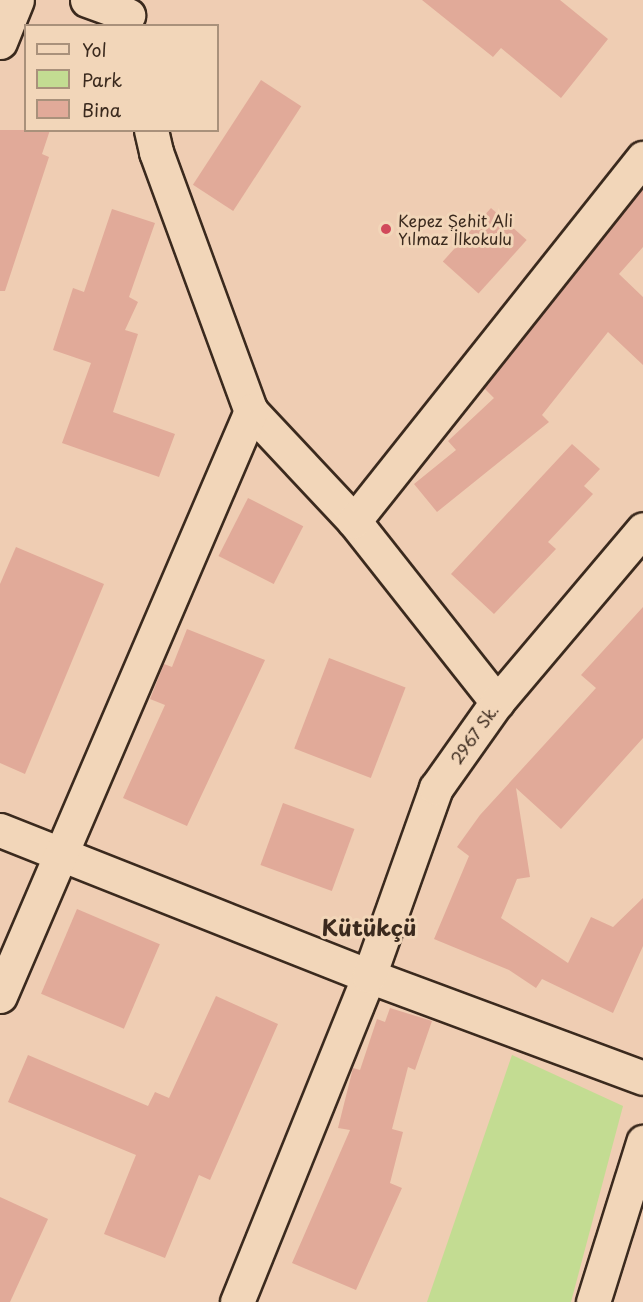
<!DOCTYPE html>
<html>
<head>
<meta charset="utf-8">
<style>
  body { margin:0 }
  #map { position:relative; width:643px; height:1302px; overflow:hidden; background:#efcdb3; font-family:"Playpen Sans",sans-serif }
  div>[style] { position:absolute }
  .green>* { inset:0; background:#c3dc92 }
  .building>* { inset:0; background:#e1aa99; transform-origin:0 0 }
  .roads { filter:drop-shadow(2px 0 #3b2a1e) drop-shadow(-2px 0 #3b2a1e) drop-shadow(0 2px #3b2a1e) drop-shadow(0 -2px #3b2a1e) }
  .street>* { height:33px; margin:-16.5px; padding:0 16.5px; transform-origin:16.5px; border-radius:16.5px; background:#f2d6b9 }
  .dots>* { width:16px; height:16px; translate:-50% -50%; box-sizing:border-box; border:3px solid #f2d6b9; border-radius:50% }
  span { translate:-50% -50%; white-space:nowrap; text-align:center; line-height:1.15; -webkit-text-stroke:6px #f2d6b9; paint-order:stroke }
  .poi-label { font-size:16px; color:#3b2a1e }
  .left { translate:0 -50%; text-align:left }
  .street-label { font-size:16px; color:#3b2a1e }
  .district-label { font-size:22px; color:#3b2a1e; font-weight:700 }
  .legend { position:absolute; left:24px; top:24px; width:195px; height:108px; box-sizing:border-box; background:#f2d6b9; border:2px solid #a9917b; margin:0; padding:8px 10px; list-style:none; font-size:18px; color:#3b2a1e }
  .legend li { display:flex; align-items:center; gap:12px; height:30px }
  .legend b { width:30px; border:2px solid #a9917b }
</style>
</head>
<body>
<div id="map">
  <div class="green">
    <i style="clip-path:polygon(512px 1055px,623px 1106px,571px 1302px,427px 1302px)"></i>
  </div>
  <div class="building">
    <i style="clip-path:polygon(422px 0,560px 0,608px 39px,561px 98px,501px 48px,493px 57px)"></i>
    <i style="left:261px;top:80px;width:48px;height:125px;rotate:33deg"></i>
    <i style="clip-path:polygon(0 130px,50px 130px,42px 154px,49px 157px,5px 291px,0 291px)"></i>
    <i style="clip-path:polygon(643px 188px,643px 247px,619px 274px,643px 297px,643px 365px,608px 332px,542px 415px,549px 422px,437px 512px,414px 484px,456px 450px,448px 441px,494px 398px,484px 388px)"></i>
    <i style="left:491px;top:208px;width:48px;height:72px;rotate:42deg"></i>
    <i style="clip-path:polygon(112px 209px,155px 223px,129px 297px,138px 302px,125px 330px,138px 334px,113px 412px,175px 434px,159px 477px,62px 443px,91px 363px,53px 350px,73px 288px,84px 292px)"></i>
    <i style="clip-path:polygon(572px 444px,600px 469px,584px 486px,593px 494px,548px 542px,556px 549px,494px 614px,451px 574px)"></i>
    <i style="left:248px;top:498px;width:62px;height:65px;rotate:27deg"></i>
    <i style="clip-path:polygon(16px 547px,104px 584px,25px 774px,0 763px,0 584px)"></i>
    <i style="clip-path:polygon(643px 607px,643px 738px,561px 829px,516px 788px,530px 877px,517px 879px,501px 918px,568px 963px,591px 917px,613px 927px,643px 898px,643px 946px,613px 1013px,542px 979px,536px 988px,509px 970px,434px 939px,469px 856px,457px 847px,480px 815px,596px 688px,581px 675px)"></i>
    <i style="clip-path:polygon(187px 629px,265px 660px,187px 826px,123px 798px,165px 705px,150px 699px,164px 664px,172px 667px)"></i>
    <i style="left:329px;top:658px;width:82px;height:97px;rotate:21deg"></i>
    <i style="left:283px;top:803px;width:76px;height:66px;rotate:20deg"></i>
    <i style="left:77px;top:909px;width:90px;height:92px;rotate:23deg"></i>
    <i style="clip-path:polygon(216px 996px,278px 1024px,210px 1180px,199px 1175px,165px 1258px,104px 1234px,136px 1155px,8px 1102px,28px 1055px,148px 1106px,155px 1092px,169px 1098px)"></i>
    <i style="clip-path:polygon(390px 1008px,432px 1021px,415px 1070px,408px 1067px,392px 1129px,403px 1132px,390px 1183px,402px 1188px,356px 1290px,292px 1263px,350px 1130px,338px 1128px,353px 1068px,360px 1070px,377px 1019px,385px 1022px)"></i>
    <i style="clip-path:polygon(0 1197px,48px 1219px,10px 1302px,0 1302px)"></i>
  </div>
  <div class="roads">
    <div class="street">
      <i style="left:87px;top:0;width:44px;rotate:20.1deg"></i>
      <i style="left:0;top:42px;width:45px;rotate:-68deg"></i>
      <i style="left:151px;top:130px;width:23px;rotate:77deg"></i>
      <i style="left:156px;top:152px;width:276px;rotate:69.9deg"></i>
      <i style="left:251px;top:411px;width:151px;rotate:46.9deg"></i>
      <i style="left:354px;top:521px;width:231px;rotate:51.7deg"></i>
      <i style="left:354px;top:521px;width:464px;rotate:-51.5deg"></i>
      <i style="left:0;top:830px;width:397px;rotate:21.6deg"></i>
      <i style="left:369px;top:976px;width:292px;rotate:20.4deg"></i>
      <i style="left:0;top:996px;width:637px;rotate:-66.78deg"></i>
      <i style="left:237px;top:1302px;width:352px;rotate:-68deg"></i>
      <i style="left:369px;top:976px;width:200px;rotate:-70.4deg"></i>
      <i style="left:436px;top:788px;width:105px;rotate:-54.7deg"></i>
      <i style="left:497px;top:702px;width:226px;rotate:-49.8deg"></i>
      <i style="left:593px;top:1302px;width:168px;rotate:-72.6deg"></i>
    </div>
  </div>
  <div class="dots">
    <i style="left:386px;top:229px;background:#d1495b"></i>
  </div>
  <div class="poi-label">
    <span class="left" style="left:398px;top:229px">Kepez Şehit Ali<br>Yılmaz İlkokulu</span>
  </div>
  <div class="street-label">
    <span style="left:474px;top:734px;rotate:-54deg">2967 Sk.</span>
  </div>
  <div class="district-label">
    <span style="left:369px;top:927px">Kütükçü</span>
  </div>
  <ul class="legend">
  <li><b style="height:8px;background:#f2d6b9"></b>Yol</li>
  <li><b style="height:16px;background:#c3dc92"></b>Park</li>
  <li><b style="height:16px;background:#e1aa99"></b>Bina</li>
  </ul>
</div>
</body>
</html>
